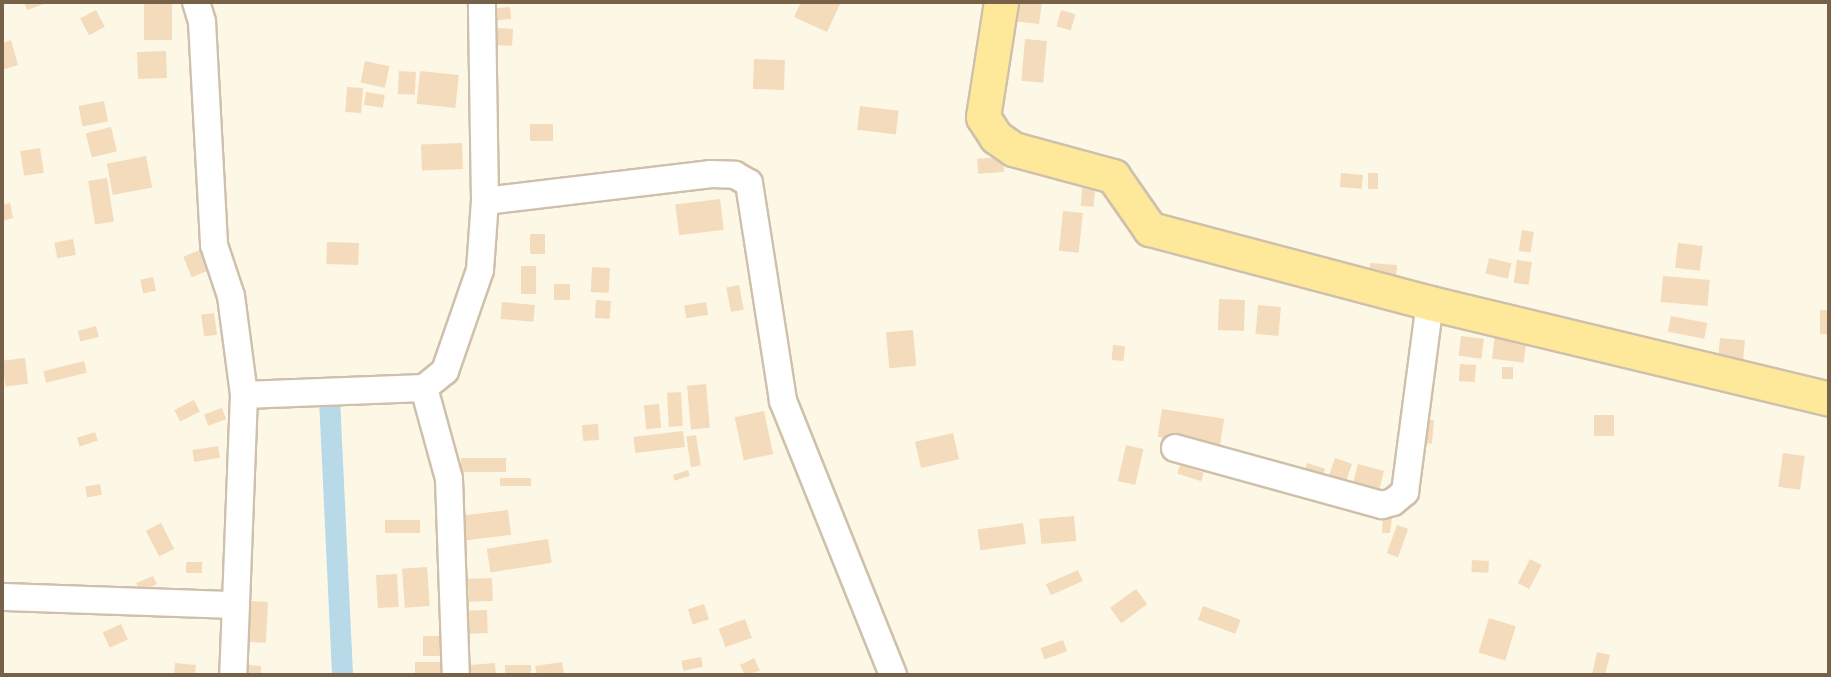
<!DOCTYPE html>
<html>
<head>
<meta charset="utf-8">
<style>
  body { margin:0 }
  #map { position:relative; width:1831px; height:677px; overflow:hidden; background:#fdf8e5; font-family:Manrope,sans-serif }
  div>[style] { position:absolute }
  .canal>* { height:21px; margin:-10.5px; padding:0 10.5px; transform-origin:10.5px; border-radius:10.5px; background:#b8d9e8 }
  .building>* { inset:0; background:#f4dbbb; transform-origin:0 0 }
  .roads { filter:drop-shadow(2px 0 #cfc0ab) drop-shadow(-2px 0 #cfc0ab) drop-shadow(0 2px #cfc0ab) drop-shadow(0 -2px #cfc0ab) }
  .minor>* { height:26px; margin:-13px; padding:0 13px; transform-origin:13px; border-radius:13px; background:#fff }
  .major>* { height:33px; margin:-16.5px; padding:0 16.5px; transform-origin:16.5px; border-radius:16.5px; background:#fee99b }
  span { translate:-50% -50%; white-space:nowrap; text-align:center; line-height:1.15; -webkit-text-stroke:7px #fffbec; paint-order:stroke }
  .frame { position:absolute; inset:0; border:4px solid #776149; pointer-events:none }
</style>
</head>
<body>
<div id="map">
  <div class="canal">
    <i style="left:329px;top:398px;width:277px;rotate:87.3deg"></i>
  </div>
  <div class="building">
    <i style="clip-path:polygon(24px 2px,50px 2px,27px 10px)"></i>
    <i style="left:144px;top:2px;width:28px;height:38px"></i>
    <i style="clip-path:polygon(801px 2px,841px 2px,827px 32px,794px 17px)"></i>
    <i style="clip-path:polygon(1014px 2px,1042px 2px,1039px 24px,1011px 21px)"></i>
    <i style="left:510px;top:7px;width:12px;height:24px;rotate:85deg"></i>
    <i style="left:96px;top:10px;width:19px;height:18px;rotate:62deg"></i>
    <i style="left:1061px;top:10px;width:15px;height:17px;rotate:16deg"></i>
    <i style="left:496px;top:28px;width:17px;height:17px;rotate:3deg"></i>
    <i style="left:1025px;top:39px;width:22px;height:42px;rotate:5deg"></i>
    <i style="clip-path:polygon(11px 40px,18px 65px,2px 70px,2px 43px)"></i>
    <i style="left:166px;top:51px;width:27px;height:29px;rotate:88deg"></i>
    <i style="left:754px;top:59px;width:31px;height:30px;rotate:2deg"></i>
    <i style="left:365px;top:61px;width:25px;height:22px;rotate:12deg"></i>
    <i style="left:399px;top:71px;width:17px;height:23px;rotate:3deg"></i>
    <i style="left:420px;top:71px;width:39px;height:33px;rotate:6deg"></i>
    <i style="left:347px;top:87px;width:16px;height:25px;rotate:4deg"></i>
    <i style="left:366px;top:92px;width:19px;height:13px;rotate:9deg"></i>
    <i style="left:104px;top:101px;width:21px;height:26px;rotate:79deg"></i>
    <i style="left:860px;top:106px;width:39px;height:24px;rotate:7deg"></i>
    <i style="left:553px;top:124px;width:17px;height:23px;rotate:90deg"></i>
    <i style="left:111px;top:127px;width:25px;height:26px;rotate:76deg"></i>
    <i style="left:462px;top:143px;width:26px;height:41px;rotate:88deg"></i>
    <i style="left:40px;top:148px;width:25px;height:20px;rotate:81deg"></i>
    <i style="left:146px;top:156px;width:32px;height:40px;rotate:79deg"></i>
    <i style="left:1003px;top:157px;width:15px;height:26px;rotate:86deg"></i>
    <i style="left:1341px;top:173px;width:22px;height:14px;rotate:5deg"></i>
    <i style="left:1368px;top:173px;width:10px;height:16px"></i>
    <i style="left:107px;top:178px;width:44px;height:19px;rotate:81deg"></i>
    <i style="left:1082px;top:188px;width:13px;height:18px;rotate:4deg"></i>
    <i style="left:720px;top:199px;width:31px;height:45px;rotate:83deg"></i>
    <i style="clip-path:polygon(10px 203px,13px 218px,2px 221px,2px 205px)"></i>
    <i style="left:1063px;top:211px;width:20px;height:40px;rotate:6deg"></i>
    <i style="left:1522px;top:230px;width:12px;height:21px;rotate:9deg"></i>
    <i style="left:530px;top:234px;width:15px;height:20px"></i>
    <i style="left:73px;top:239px;width:16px;height:19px;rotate:79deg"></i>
    <i style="left:327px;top:242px;width:32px;height:22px;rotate:2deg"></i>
    <i style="left:1678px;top:243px;width:25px;height:25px;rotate:7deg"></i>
    <i style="left:200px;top:250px;width:22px;height:18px;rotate:68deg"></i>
    <i style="left:1489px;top:258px;width:23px;height:16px;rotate:13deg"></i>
    <i style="left:1517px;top:260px;width:15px;height:23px;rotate:8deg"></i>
    <i style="left:1370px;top:263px;width:27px;height:22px;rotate:4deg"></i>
    <i style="left:521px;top:266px;width:15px;height:28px"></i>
    <i style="left:592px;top:267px;width:18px;height:25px;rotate:3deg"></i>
    <i style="left:1663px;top:276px;width:47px;height:26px;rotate:5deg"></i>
    <i style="left:153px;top:277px;width:14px;height:13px;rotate:78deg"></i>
    <i style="left:554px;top:284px;width:16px;height:16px"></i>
    <i style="left:739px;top:285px;width:25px;height:13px;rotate:79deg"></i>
    <i style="left:1219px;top:299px;width:26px;height:31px;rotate:2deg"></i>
    <i style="left:596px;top:300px;width:15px;height:18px;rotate:4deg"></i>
    <i style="left:502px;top:302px;width:33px;height:17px;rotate:5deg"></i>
    <i style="left:706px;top:302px;width:13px;height:22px;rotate:81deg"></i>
    <i style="left:1258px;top:305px;width:23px;height:29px;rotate:5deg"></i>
    <i style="left:1820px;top:310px;width:9px;height:24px"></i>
    <i style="left:214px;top:313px;width:22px;height:13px;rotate:82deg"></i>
    <i style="left:1671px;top:316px;width:37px;height:16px;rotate:11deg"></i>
    <i style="left:96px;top:326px;width:11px;height:19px;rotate:75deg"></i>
    <i style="left:913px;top:330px;width:36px;height:27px;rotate:85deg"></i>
    <i style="left:1495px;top:334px;width:32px;height:25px;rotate:7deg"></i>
    <i style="left:1461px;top:336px;width:23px;height:20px;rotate:7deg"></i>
    <i style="left:1720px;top:338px;width:25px;height:19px;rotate:5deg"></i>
    <i style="left:1113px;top:345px;width:12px;height:15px;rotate:5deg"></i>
    <i style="left:25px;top:358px;width:26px;height:23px;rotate:83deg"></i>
    <i style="left:84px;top:361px;width:12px;height:42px;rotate:76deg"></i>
    <i style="left:1460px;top:364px;width:16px;height:17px;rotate:4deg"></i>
    <i style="left:1502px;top:367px;width:11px;height:12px"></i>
    <i style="left:706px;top:384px;width:44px;height:19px;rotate:85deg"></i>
    <i style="left:681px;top:392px;width:34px;height:14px;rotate:87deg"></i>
    <i style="left:194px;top:400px;width:13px;height:22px;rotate:63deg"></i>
    <i style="left:659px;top:404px;width:24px;height:15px;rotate:85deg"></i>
    <i style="left:222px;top:408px;width:12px;height:19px;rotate:70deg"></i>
    <i style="left:1162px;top:409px;width:63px;height:28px;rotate:9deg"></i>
    <i style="left:764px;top:411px;width:44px;height:30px;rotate:78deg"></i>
    <i style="left:1594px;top:415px;width:20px;height:21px"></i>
    <i style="left:1423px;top:419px;width:11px;height:24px;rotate:5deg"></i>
    <i style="left:598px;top:424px;width:16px;height:16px;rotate:86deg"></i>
    <i style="left:683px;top:431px;width:16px;height:50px;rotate:83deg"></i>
    <i style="left:95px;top:432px;width:9px;height:19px;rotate:72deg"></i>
    <i style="left:953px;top:433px;width:27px;height:39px;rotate:77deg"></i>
    <i style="left:696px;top:435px;width:31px;height:10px;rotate:81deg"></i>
    <i style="left:1126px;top:445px;width:18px;height:37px;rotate:13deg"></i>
    <i style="left:218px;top:446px;width:12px;height:26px;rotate:81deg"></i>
    <i style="left:1783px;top:453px;width:22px;height:34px;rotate:8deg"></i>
    <i style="left:506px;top:458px;width:14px;height:45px;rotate:90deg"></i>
    <i style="left:1335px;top:458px;width:18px;height:28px;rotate:19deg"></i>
    <i style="left:1307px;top:463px;width:19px;height:15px;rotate:18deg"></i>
    <i style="left:1358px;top:464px;width:27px;height:26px;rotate:15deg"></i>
    <i style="left:1180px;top:465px;width:25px;height:9px;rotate:18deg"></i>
    <i style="left:688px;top:470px;width:6px;height:16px;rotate:72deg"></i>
    <i style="left:531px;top:478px;width:8px;height:31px;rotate:90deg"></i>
    <i style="left:100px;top:484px;width:11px;height:15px;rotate:80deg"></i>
    <i style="left:508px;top:510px;width:25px;height:49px;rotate:83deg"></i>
    <i style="left:1074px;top:516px;width:25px;height:35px;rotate:85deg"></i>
    <i style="clip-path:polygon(1383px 517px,1392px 518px,1390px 533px,1382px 533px)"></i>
    <i style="left:385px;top:520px;width:35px;height:13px"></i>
    <i style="left:161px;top:523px;width:29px;height:17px;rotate:63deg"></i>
    <i style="left:1023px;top:523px;width:21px;height:46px;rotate:82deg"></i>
    <i style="left:1397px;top:525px;width:12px;height:30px;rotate:20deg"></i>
    <i style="left:548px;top:539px;width:24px;height:62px;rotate:81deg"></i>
    <i style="left:1530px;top:559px;width:13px;height:27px;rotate:27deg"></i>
    <i style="left:1472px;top:560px;width:17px;height:12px;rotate:3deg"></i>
    <i style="left:186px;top:562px;width:16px;height:11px"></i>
    <i style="left:427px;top:567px;width:39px;height:25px;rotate:86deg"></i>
    <i style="left:1078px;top:570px;width:12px;height:35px;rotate:66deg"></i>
    <i style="left:397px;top:574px;width:33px;height:21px;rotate:87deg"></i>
    <i style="clip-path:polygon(153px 576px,157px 584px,141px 592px,136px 583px)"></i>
    <i style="left:492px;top:578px;width:23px;height:24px;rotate:88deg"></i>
    <i style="left:1136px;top:589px;width:19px;height:32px;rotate:54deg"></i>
    <i style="left:251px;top:601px;width:17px;height:41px;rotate:3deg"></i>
    <i style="left:704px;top:604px;width:16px;height:17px;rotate:72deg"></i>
    <i style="left:1203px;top:606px;width:40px;height:15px;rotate:20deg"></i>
    <i style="left:487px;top:610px;width:23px;height:21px;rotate:88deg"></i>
    <i style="left:1489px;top:618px;width:28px;height:36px;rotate:17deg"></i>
    <i style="left:745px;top:619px;width:20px;height:28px;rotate:70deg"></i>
    <i style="left:121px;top:624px;width:17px;height:20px;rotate:66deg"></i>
    <i style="left:423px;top:636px;width:23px;height:20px"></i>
    <i style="left:1063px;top:640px;width:12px;height:24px;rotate:70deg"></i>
    <i style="clip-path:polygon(1597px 652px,1610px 655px,1605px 675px,1592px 675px)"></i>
    <i style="left:701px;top:657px;width:10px;height:20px;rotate:79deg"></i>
    <i style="clip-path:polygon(754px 658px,760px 671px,745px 675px,740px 665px)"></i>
    <i style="left:415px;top:662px;width:26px;height:13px"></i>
    <i style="clip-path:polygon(562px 662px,564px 675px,537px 675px,535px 666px)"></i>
    <i style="clip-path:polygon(175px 663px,196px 665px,195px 675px,174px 675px)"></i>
    <i style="clip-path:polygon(495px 663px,496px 675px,471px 675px,470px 665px)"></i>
    <i style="clip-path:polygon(241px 664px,261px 666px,261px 675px,240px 675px)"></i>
    <i style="left:531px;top:665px;width:10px;height:26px;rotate:90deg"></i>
  </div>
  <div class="roads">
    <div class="minor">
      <i style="left:196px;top:2px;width:21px;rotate:73deg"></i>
      <i style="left:202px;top:22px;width:223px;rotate:86.9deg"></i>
      <i style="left:214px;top:245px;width:54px;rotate:71.6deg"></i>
      <i style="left:231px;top:296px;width:100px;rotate:82.5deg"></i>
      <i style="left:244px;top:395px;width:280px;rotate:92.2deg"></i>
      <i style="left:485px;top:201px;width:228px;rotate:-6.8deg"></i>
      <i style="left:711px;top:174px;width:24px;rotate:2deg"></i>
      <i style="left:735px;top:175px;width:16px;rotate:30deg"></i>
      <i style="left:749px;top:183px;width:221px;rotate:81.1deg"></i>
      <i style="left:783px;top:401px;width:295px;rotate:68.1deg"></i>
      <i style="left:424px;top:388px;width:94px;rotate:74.6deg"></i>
      <i style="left:449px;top:479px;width:196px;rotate:88deg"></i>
      <i style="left:244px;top:395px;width:180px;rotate:-2.2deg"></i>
      <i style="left:424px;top:388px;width:27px;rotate:-39deg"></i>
      <i style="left:445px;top:371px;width:107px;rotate:-70.9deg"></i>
      <i style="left:480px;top:270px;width:69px;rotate:-85.9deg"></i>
      <i style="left:485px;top:201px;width:199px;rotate:-90.9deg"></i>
      <i style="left:1175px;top:448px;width:215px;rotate:15.4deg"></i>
      <i style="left:1382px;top:505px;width:11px;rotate:-15deg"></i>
      <i style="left:1393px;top:502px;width:16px;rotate:-40deg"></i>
      <i style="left:1405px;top:492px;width:191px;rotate:-82.5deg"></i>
      <i style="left:2px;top:597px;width:234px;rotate:2deg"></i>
    </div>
    <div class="major">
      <i style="left:1001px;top:2px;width:116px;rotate:98.9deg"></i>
      <i style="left:983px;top:117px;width:24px;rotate:57deg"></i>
      <i style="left:996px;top:137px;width:21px;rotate:35deg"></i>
      <i style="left:1013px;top:149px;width:104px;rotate:15.1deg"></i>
      <i style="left:1113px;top:176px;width:65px;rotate:55.1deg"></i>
      <i style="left:1150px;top:229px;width:290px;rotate:14.8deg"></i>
      <i style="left:1430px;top:303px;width:410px;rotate:13.5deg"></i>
    </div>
  </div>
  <div class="frame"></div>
</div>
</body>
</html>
